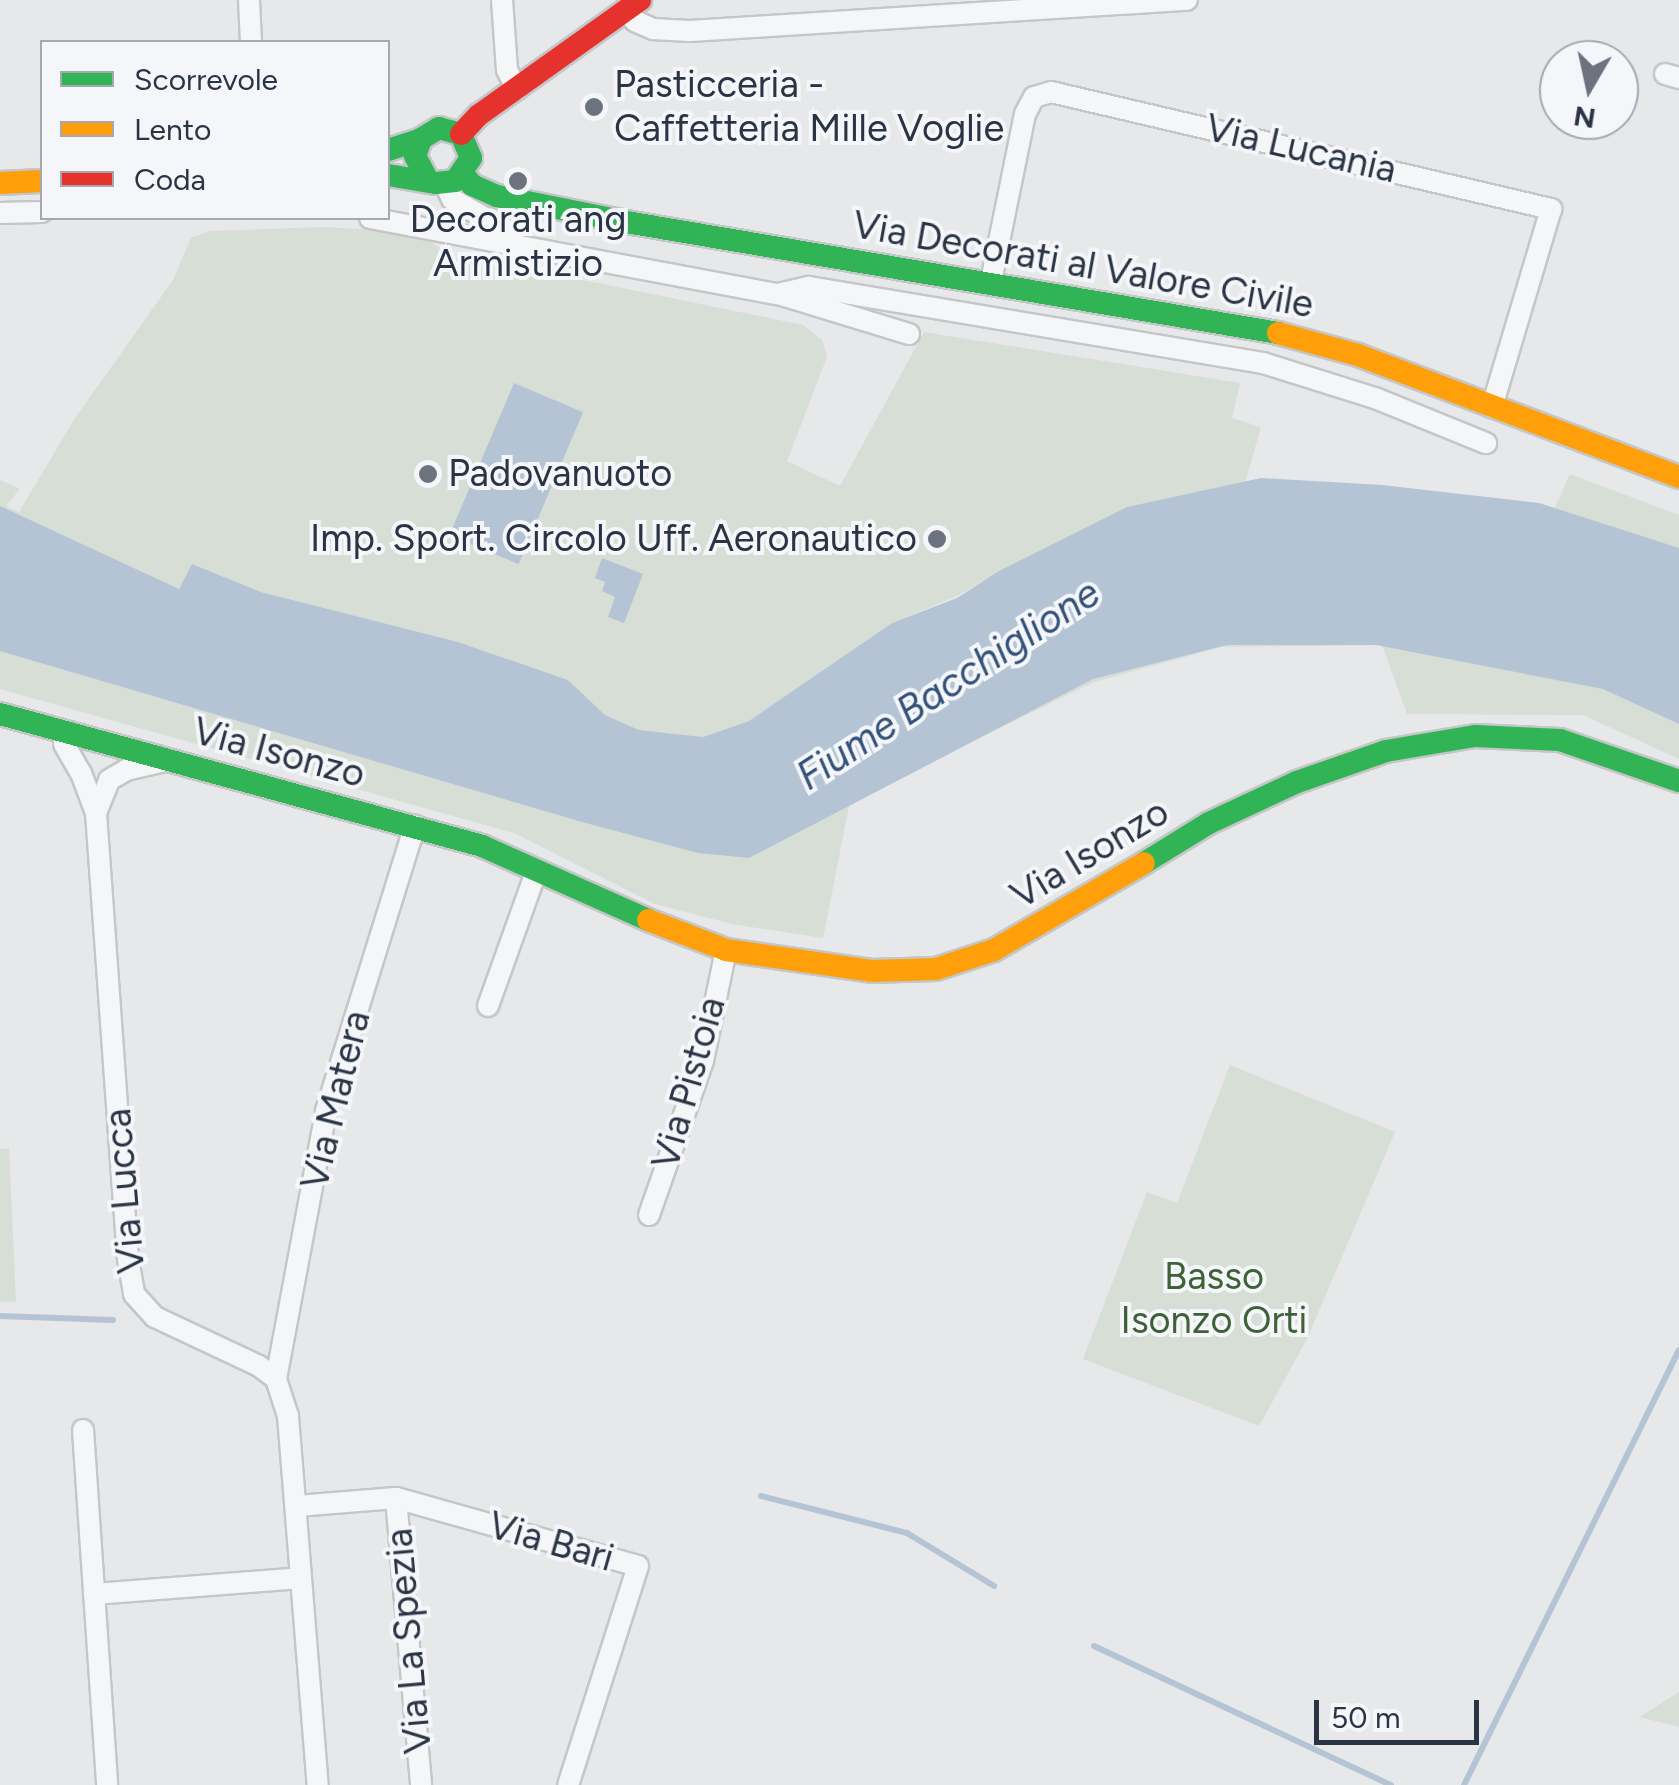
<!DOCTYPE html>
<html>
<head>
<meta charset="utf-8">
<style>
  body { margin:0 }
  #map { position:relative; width:1679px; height:1785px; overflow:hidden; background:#e6e8ea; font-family:Figtree,sans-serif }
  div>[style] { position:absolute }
  .green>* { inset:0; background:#d6ded6 }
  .water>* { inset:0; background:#b4c4d5; transform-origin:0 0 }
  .stream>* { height:6px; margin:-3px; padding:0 3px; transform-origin:3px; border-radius:3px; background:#b4c4d5 }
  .roads { filter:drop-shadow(2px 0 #c4c6c8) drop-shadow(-2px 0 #c4c6c8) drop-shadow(0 2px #c4c6c8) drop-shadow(0 -2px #c4c6c8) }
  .street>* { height:20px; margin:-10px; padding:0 10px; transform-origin:10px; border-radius:10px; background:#f5f6f7 }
  .fast>* { height:22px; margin:-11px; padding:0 11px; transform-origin:11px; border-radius:11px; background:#30b455 }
  .slow>* { height:22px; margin:-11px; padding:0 11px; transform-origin:11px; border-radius:11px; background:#ff9f0a }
  .jam>* { height:22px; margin:-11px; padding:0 11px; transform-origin:11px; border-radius:11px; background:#e5322d }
  .dots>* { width:28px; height:28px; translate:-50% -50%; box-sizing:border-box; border:5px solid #f4f6f9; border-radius:50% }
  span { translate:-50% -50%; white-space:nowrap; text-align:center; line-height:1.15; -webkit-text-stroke:8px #f4f6f9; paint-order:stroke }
  .poi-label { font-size:38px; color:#2b3445 }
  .left { translate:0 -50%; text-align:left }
  .right { translate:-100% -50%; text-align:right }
  .street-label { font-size:38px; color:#2b3445 }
  .park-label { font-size:38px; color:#3f6138 }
  .water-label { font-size:40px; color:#34527a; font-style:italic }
  .legend { position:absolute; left:40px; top:40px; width:350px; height:180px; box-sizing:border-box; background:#f4f6f9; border:2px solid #a4a8b1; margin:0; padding:12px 18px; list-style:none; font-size:30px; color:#2b3445 }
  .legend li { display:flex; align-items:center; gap:20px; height:50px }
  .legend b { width:50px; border:2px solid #a4a8b1 }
  .north { position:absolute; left:1539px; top:40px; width:100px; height:100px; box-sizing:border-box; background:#f4f6f9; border:2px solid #a4a8b1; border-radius:50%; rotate:189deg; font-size:28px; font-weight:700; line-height:40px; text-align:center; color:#2b3445 }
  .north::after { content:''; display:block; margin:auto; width:35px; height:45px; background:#6c737f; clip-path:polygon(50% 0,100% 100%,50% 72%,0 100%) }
  .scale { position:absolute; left:1314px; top:1700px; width:165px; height:45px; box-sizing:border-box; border:5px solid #2b3445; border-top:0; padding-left:12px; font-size:30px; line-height:35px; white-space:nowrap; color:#2b3445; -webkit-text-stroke:8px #f4f6f9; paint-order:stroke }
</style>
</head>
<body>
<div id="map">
  <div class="green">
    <i style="clip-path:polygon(325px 227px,418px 233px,458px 260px,598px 283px,803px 325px,822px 340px,827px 357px,787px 461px,840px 486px,924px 332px,1240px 383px,1232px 418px,1261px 427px,1245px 483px,1127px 507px,997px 572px,959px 595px,892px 623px,749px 721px,703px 737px,639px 730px,605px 715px,568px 680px,458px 642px,261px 592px,192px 564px,260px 595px,659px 742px,695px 746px,1552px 514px,1570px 474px,1679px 515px,1679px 759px,1583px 715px,1407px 714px,1382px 645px,1221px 647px,1094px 682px,850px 801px,823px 938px,732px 924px,655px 904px,514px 833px,0 689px,0 480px,20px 489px,6px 506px,19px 512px,75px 418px,173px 280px,191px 238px,209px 231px)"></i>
    <i style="clip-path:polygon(1230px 1065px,1395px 1132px,1307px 1339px,1259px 1426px,1083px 1359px,1147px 1192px,1177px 1203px)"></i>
    <i style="clip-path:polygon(9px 1148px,16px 1302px,0 1302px,0 1149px)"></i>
    <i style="clip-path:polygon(1679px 1692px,1679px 1727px,1640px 1717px)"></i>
  </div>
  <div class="water">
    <i style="left:514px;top:383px;width:75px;height:165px;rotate:23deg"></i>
    <i style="clip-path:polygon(1261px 478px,1382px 485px,1539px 503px,1679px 548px,1679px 724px,1603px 689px,1376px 645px,1227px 645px,1093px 679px,749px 858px,698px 853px,582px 822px,0 651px,0 506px,179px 589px,192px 564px,261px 592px,458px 642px,568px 680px,605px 715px,639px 730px,703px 737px,749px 721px,892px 623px,957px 598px,997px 572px,1127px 507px)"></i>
    <i style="clip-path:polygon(602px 558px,643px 574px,624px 623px,608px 617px,615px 597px,602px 591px,605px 582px,595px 578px)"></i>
  </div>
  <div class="stream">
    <i style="left:0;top:1316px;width:113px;rotate:2deg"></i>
    <i style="left:761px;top:1496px;width:151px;rotate:14.2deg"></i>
    <i style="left:907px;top:1533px;width:102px;rotate:31.3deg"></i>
    <i style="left:1094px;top:1646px;width:328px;rotate:25.1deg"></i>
    <i style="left:1464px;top:1785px;width:485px;rotate:-63.7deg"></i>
  </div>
  <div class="roads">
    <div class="street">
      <i style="left:249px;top:0;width:42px;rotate:87.3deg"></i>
      <i style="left:502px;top:0;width:70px;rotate:85.9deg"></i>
      <i style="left:507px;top:70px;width:22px;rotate:63deg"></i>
      <i style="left:626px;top:11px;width:13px;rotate:48deg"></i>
      <i style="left:635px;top:21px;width:20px;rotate:24deg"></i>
      <i style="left:653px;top:29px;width:37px;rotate:3deg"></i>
      <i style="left:690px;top:31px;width:498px;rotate:-3.6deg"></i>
      <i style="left:1665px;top:74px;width:15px;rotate:16deg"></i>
      <i style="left:445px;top:184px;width:17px;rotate:65deg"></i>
      <i style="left:452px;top:199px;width:64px;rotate:29.7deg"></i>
      <i style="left:508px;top:231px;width:14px;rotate:60deg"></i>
      <i style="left:0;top:213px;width:42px;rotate:-1.4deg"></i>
      <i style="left:370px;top:218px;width:415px;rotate:10.6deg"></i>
      <i style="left:778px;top:294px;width:137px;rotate:17deg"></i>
      <i style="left:991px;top:281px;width:170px;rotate:-78.5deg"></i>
      <i style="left:1025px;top:114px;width:19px;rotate:-62deg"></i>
      <i style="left:1034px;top:97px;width:18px;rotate:-16deg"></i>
      <i style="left:1051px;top:92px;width:514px;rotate:13.17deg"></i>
      <i style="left:1551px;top:209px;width:207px;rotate:106.6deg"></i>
      <i style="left:778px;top:294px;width:32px;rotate:-13deg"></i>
      <i style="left:809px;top:287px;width:460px;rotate:9.5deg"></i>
      <i style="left:1263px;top:363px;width:117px;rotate:17.4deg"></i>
      <i style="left:1375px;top:398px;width:120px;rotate:22.1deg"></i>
      <i style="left:67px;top:735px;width:9px;rotate:108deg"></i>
      <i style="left:64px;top:744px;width:34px;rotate:60deg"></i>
      <i style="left:81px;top:773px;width:43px;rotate:69.4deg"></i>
      <i style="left:96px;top:813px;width:447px;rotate:85.9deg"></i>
      <i style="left:128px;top:1259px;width:36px;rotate:80deg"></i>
      <i style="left:134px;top:1294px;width:31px;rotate:48deg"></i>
      <i style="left:155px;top:1317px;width:115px;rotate:25.2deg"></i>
      <i style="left:259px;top:1366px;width:21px;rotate:37deg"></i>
      <i style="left:276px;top:1379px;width:39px;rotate:72deg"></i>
      <i style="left:288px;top:1416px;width:370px;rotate:85.4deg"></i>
      <i style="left:96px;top:813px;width:35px;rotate:-68deg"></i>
      <i style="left:109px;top:780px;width:20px;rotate:-30deg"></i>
      <i style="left:126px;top:770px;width:37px;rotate:-13deg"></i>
      <i style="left:488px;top:1006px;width:145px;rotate:-70.3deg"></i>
      <i style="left:649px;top:1215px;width:163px;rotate:-70.7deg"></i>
      <i style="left:703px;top:1061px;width:113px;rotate:-78.3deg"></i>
      <i style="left:276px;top:1379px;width:273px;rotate:-79.4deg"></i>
      <i style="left:326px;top:1111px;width:299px;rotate:-72.7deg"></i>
      <i style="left:83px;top:1430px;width:356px;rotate:86.1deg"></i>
      <i style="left:396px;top:1498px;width:288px;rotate:85deg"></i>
      <i style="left:297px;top:1506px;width:99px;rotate:-4.6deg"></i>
      <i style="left:396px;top:1498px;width:251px;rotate:15.7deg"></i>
      <i style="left:638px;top:1566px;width:230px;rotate:107.7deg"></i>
      <i style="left:94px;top:1594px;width:207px;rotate:-4.4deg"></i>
    </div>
    <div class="fast">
      <i style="left:388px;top:150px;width:35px;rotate:-18deg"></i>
      <i style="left:388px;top:175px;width:49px;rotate:9.5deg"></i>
      <i style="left:436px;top:183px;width:19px;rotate:-6deg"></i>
      <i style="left:455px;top:181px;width:28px;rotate:-55deg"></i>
      <i style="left:471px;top:158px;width:26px;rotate:-113deg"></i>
      <i style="left:461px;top:134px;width:23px;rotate:-165deg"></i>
      <i style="left:439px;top:128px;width:21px;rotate:149deg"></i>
      <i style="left:421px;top:139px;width:18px;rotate:109deg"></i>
      <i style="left:415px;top:156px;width:27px;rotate:62deg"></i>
      <i style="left:464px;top:175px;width:13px;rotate:51deg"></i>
      <i style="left:472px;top:185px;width:27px;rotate:24deg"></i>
      <i style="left:497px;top:196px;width:138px;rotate:11.3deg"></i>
      <i style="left:632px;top:223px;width:655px;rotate:9.66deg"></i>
      <i style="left:0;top:714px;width:500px;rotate:15.3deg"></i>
      <i style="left:482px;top:846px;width:182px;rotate:24deg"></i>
      <i style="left:1144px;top:863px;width:76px;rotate:-31.6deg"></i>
      <i style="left:1209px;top:823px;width:97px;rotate:-25deg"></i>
      <i style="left:1297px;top:782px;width:94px;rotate:-19.2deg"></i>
      <i style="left:1386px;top:751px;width:90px;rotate:-9.6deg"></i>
      <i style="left:1475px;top:736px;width:85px;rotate:2.7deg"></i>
      <i style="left:1560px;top:740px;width:126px;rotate:19deg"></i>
    </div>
    <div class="slow">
      <i style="left:0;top:183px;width:42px;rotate:-2.7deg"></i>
      <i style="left:1278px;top:333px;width:83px;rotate:15.4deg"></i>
      <i style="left:1358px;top:355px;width:343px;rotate:20.8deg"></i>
      <i style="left:648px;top:920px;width:84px;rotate:21deg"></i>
      <i style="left:726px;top:950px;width:147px;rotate:8.2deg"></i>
      <i style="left:871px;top:971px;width:65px;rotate:-1.8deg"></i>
      <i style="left:936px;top:969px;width:61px;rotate:-18.1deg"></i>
      <i style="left:994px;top:950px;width:173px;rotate:-30.1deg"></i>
    </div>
    <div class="jam">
      <i style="left:461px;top:134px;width:26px;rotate:-47deg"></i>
      <i style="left:479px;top:115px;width:198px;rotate:-35.5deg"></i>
    </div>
  </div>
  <div class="dots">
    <i style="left:594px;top:107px;background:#6c737f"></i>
    <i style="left:518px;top:181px;background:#6c737f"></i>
    <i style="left:428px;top:474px;background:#6c737f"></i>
    <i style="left:937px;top:539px;background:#6c737f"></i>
  </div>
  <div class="poi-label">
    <span class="left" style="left:614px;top:107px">Pasticceria -<br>Caffetteria Mille Voglie</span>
    <span style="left:518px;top:242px">Decorati ang<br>Armistizio</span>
    <span class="left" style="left:448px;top:474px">Padovanuoto</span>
    <span class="right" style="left:917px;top:539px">Imp. Sport. Circolo Uff. Aeronautico</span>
  </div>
  <div class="street-label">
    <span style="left:1301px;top:149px;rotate:13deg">Via Lucania</span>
    <span style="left:1083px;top:265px;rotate:10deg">Via Decorati al Valore Civile</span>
    <span style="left:279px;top:753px;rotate:15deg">Via Isonzo</span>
    <span style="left:1090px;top:854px;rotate:-31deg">Via Isonzo</span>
    <span style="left:689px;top:1083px;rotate:-74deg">Via Pistoia</span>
    <span style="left:336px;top:1100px;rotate:-76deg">Via Matera</span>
    <span style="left:125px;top:1191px;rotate:-95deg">Via Lucca</span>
    <span style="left:551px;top:1542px;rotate:16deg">Via Bari</span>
    <span style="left:409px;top:1641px;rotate:-95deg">Via La Spezia</span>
  </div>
  <div class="park-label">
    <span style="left:1214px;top:1299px">Basso<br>Isonzo Orti</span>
  </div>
  <div class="water-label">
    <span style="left:948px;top:684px;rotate:-33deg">Fiume Bacchiglione</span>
  </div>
  <ul class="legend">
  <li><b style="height:12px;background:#30b455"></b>Scorrevole</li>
  <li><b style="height:12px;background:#ff9f0a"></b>Lento</li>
  <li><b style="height:12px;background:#e5322d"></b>Coda</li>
  </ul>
  <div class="north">N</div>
  <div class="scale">50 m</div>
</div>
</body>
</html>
